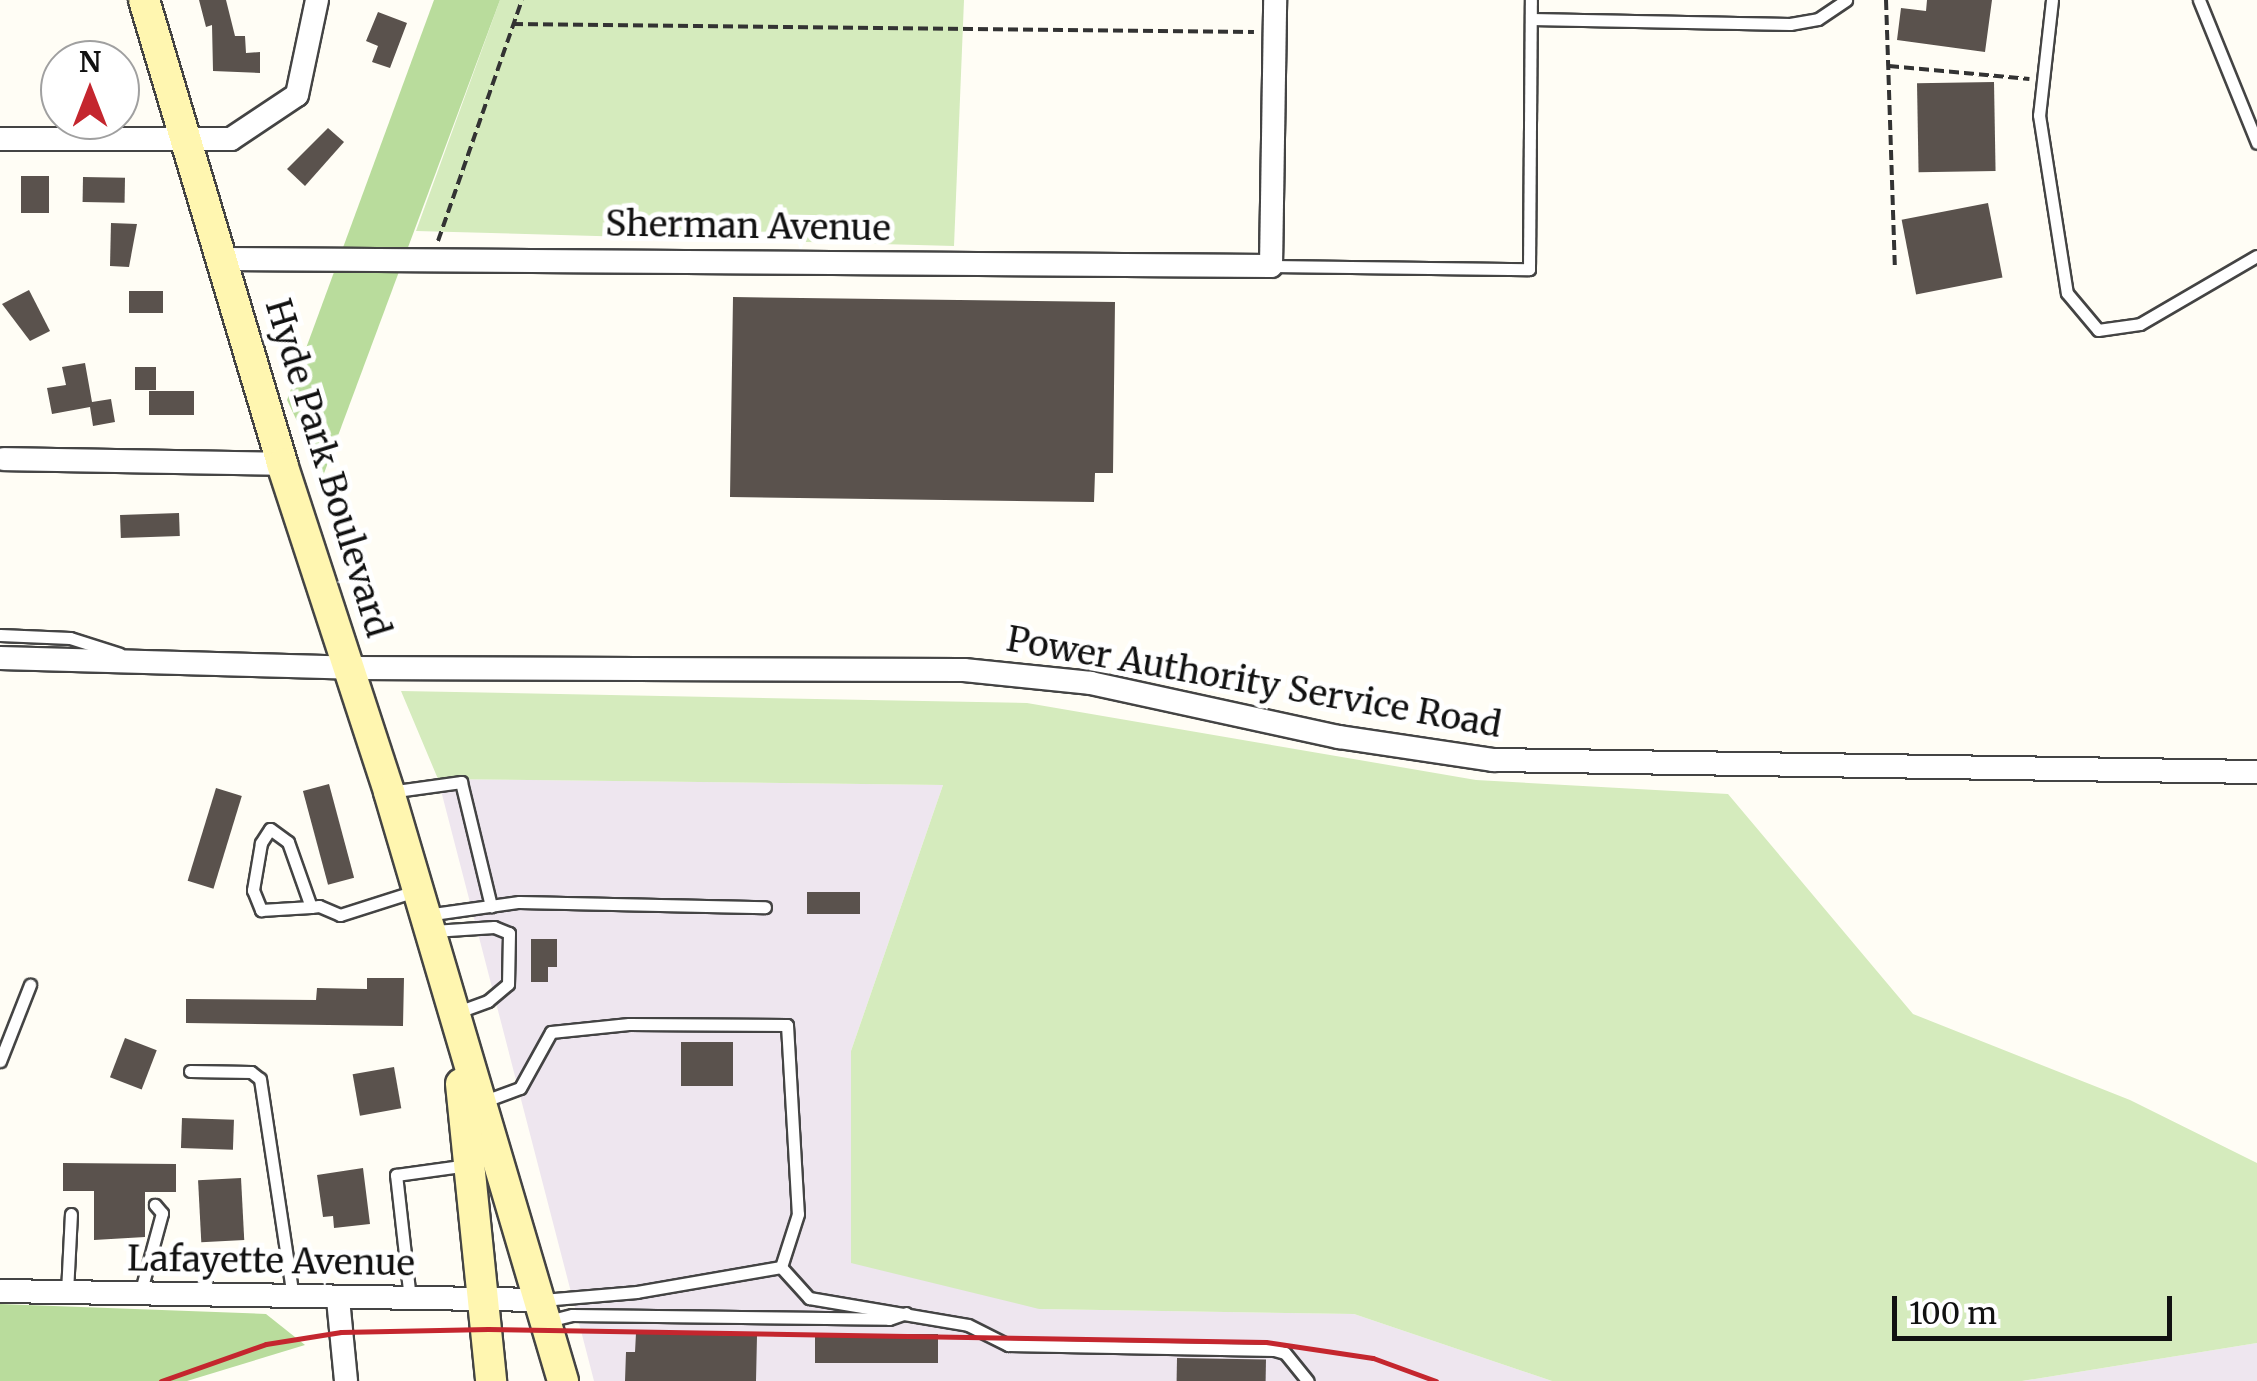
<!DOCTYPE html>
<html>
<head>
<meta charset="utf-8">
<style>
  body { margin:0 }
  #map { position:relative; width:2257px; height:1381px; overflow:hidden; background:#fffdf5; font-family:Merriweather,serif }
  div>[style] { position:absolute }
  .industrial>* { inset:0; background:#eee6ef }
  .green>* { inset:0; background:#d5ebbd }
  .forest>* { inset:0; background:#b9dc9c }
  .building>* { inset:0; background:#5a524d; transform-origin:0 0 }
  .path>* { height:4px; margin-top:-2px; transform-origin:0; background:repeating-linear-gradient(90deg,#333 0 10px,transparent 0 15px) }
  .roads { filter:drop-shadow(2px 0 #444) drop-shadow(-2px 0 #444) drop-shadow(0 2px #444) drop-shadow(0 -2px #444) }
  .service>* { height:11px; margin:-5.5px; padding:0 5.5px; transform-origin:5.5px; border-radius:5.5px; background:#fff }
  .minor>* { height:22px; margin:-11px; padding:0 11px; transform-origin:11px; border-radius:11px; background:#fff }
  .secondary>* { height:30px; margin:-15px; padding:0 15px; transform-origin:15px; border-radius:15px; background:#fff6b0 }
  .rail>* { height:5px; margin:-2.5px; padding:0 2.5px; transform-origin:2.5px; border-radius:2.5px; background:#c4262e }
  span { translate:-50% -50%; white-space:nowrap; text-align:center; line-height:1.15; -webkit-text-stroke:10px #fff; paint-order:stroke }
  .street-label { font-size:35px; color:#111 }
  .north { position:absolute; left:40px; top:40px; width:100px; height:100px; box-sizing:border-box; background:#fff; border:2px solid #a0a0a0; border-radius:50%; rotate:0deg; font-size:28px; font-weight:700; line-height:40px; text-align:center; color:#111 }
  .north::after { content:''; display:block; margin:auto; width:35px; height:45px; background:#c4262e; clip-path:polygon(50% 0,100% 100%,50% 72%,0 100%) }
  .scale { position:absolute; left:1892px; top:1296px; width:280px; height:45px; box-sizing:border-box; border:5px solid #111; border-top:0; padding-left:12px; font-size:30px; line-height:35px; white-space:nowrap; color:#111; -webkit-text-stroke:8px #fff; paint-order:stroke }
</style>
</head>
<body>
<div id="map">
  <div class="industrial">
    <i style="clip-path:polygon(438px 779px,943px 785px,851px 1051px,1039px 1309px,1354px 1314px,1552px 1381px,1571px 1381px,594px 1381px)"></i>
    <i style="clip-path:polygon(2257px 1343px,2257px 1381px,2022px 1381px)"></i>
  </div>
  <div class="green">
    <i style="clip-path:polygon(500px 0,964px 0,954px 246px,416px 231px)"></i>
    <i style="clip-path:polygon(401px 691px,1027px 703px,1476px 780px,1728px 794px,1913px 1014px,2130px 1100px,2257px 1163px,2257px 1343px,2022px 1381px,1552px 1381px,1354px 1314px,1039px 1309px,851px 1263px,851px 1051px,943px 785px,438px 779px)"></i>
  </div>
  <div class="forest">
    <i style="clip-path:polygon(434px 0,500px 0,323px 476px,287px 400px)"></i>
    <i style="clip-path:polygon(0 1304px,266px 1314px,305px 1345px,187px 1381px,0 1381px)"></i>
  </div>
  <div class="building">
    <i style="clip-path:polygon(199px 0,226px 0,235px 36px,245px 36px,246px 53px,260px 52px,260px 73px,213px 71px,212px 25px,206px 27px)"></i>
    <i style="clip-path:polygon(1927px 0,1992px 0,1985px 52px,1897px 40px,1901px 8px,1926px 11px)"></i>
    <i style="clip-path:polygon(378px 12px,407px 23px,390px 68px,372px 62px,378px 46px,366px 41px)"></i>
    <i style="left:1994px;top:82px;width:89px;height:77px;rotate:89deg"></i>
    <i style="clip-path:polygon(328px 128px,344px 142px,305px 186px,287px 169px)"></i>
    <i style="left:21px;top:176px;width:28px;height:37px"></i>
    <i style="left:83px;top:177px;width:42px;height:25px;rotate:1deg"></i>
    <i style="left:1988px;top:203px;width:76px;height:88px;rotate:79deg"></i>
    <i style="clip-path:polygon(111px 223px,137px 224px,129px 267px,110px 266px)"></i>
    <i style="clip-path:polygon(29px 290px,50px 331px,30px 341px,2px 304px)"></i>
    <i style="left:129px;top:291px;width:34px;height:22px"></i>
    <i style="clip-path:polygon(733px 297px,1115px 302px,1113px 473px,1095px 473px,1094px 502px,730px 497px)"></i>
    <i style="clip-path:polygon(85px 363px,92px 402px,111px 399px,115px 422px,93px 426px,90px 407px,52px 414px,47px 388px,66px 385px,62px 367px)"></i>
    <i style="left:135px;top:367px;width:21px;height:23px"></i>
    <i style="left:149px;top:391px;width:45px;height:24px"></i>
    <i style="left:179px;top:513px;width:23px;height:59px;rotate:88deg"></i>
    <i style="left:329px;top:784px;width:97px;height:27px;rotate:75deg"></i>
    <i style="left:216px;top:788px;width:27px;height:97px;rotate:17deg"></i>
    <i style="left:807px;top:892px;width:53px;height:22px"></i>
    <i style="clip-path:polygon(531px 939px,557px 939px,557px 967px,548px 967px,548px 982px,531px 982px)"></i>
    <i style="clip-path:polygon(367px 978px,404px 978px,403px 1026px,186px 1023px,186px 999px,316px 1000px,317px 988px,367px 989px)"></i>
    <i style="left:125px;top:1038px;width:34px;height:42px;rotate:21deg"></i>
    <i style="left:681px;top:1042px;width:52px;height:44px"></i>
    <i style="left:394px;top:1067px;width:42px;height:42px;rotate:80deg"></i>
    <i style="left:182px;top:1118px;width:52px;height:30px;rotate:2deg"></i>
    <i style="clip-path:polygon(63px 1163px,176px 1164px,176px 1192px,145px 1192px,145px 1237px,94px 1240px,94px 1191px,63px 1191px)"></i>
    <i style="clip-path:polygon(363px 1168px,370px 1224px,334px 1228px,333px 1216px,323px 1217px,317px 1175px)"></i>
    <i style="left:241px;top:1178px;width:62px;height:43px;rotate:87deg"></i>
    <i style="clip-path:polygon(636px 1333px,757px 1336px,756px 1381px,625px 1381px,626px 1352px,635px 1352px)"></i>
    <i style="left:815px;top:1334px;width:123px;height:29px"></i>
    <i style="left:1177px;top:1358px;width:89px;height:23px;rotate:1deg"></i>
  </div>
  <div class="path">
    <i style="left:1886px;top:0;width:266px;rotate:88.1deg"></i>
    <i style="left:513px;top:24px;width:741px;rotate:0.62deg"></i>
    <i style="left:1889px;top:66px;width:141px;rotate:5.3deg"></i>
    <i style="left:438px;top:241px;width:255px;rotate:-70.8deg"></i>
  </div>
  <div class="roads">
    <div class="service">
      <i style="left:2052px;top:0;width:116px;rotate:96.4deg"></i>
      <i style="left:2039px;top:115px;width:180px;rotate:81.1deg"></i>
      <i style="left:2067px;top:293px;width:48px;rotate:50deg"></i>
      <i style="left:2098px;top:330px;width:42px;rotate:-8.1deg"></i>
      <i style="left:2140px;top:324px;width:135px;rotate:-30.2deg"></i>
      <i style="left:2199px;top:0;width:154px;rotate:67.9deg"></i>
      <i style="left:1531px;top:19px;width:259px;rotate:1.1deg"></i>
      <i style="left:1790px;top:24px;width:28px;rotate:-10deg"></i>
      <i style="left:1818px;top:19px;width:34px;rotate:-34deg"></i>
      <i style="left:1271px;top:266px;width:258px;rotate:0.7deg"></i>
      <i style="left:1529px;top:269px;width:269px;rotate:-89.6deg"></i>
      <i style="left:0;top:635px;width:70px;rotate:2.5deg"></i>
      <i style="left:70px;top:638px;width:52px;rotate:17.7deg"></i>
      <i style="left:389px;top:792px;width:73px;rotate:-7.9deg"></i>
      <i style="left:461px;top:782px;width:128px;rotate:76.4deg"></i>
      <i style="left:311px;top:907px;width:69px;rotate:-109.5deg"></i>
      <i style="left:288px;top:842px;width:22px;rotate:-144deg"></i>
      <i style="left:270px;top:829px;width:17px;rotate:123deg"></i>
      <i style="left:261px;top:843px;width:48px;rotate:99.7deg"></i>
      <i style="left:253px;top:890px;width:22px;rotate:68deg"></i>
      <i style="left:261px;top:910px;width:50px;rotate:-3.4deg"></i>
      <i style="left:311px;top:907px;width:8px;rotate:-7deg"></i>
      <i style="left:319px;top:906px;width:23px;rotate:23deg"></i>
      <i style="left:340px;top:915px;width:79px;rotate:-17.7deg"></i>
      <i style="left:426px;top:915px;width:94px;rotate:-8deg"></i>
      <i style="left:519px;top:902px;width:246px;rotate:1.2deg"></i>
      <i style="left:433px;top:931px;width:61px;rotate:-3.8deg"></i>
      <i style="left:494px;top:927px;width:16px;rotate:22deg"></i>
      <i style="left:509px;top:933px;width:51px;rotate:91.1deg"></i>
      <i style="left:508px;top:984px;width:26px;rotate:140deg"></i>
      <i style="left:488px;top:1001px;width:35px;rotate:160deg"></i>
      <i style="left:0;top:1061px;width:82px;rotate:-68.5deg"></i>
      <i style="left:190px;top:1071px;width:61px;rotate:0.9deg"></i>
      <i style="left:251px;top:1072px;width:11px;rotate:38deg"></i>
      <i style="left:260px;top:1079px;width:221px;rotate:81.4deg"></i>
      <i style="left:482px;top:1102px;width:40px;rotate:-20.2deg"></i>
      <i style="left:520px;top:1088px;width:64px;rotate:-61deg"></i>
      <i style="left:551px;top:1032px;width:78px;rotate:-5.9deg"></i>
      <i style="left:629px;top:1024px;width:158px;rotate:0.4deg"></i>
      <i style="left:787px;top:1025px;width:189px;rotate:86.7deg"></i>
      <i style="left:798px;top:1214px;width:56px;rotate:107.8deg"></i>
      <i style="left:781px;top:1267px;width:146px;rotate:170.2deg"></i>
      <i style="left:637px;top:1292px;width:95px;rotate:175.2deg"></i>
      <i style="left:781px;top:1267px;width:42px;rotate:47.9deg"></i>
      <i style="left:809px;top:1298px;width:161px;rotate:9.6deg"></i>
      <i style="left:968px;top:1325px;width:45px;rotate:26.6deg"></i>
      <i style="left:1008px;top:1345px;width:266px;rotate:1.1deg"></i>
      <i style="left:1274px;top:1350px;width:11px;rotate:15deg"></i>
      <i style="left:1285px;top:1353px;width:36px;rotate:51deg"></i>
      <i style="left:67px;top:1292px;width:78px;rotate:-87.1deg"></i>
      <i style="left:140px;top:1294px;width:84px;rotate:-74.8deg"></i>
      <i style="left:162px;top:1213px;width:11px;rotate:-131deg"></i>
      <i style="left:410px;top:1299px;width:125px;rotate:-96.4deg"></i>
      <i style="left:396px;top:1175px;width:73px;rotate:-7.9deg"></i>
      <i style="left:548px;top:1321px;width:25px;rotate:-14deg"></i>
      <i style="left:572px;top:1315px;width:317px;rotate:0.7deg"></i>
      <i style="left:889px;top:1319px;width:18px;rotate:-19deg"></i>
    </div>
    <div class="minor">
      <i style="left:0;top:139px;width:231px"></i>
      <i style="left:231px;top:139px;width:79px;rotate:-33.7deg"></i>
      <i style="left:297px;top:95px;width:97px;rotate:-78.1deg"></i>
      <i style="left:224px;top:259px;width:1047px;rotate:0.38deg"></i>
      <i style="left:1271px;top:266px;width:266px;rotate:-89.1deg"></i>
      <i style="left:4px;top:459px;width:278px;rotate:1deg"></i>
      <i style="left:0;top:658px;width:352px;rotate:1.6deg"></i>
      <i style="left:352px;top:668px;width:612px;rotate:0.19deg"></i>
      <i style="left:964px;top:670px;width:128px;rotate:5.8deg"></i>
      <i style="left:1091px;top:683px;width:254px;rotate:12.3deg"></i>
      <i style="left:1339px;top:737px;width:156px;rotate:8.5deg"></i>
      <i style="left:1493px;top:760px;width:764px;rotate:0.9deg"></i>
      <i style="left:0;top:1291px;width:542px;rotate:0.95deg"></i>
      <i style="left:338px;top:1299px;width:82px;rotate:84.4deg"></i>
    </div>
    <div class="secondary">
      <i style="left:144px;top:0;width:484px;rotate:73.4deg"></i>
      <i style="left:282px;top:464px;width:345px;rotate:71.9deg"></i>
      <i style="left:389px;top:792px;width:614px;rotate:73.54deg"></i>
      <i style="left:461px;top:1084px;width:299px;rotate:84.2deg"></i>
    </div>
  </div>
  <div class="rail">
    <i style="left:161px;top:1381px;width:111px;rotate:-19.4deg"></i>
    <i style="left:266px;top:1344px;width:76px;rotate:-9.1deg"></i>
    <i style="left:341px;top:1332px;width:147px;rotate:-1.2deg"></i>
    <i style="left:488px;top:1329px;width:778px;rotate:0.96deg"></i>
    <i style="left:1266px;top:1342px;width:108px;rotate:8.5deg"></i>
    <i style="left:1373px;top:1358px;width:67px;rotate:20.1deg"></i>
  </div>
  <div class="street-label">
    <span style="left:748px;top:226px;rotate:1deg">Sherman Avenue</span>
    <span style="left:328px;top:468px;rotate:73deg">Hyde Park Boulevard</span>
    <span style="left:1254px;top:682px;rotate:10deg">Power Authority Service Road</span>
    <span style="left:271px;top:1261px;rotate:1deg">Lafayette Avenue</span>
  </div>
  <div class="north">N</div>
  <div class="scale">100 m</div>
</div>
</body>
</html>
